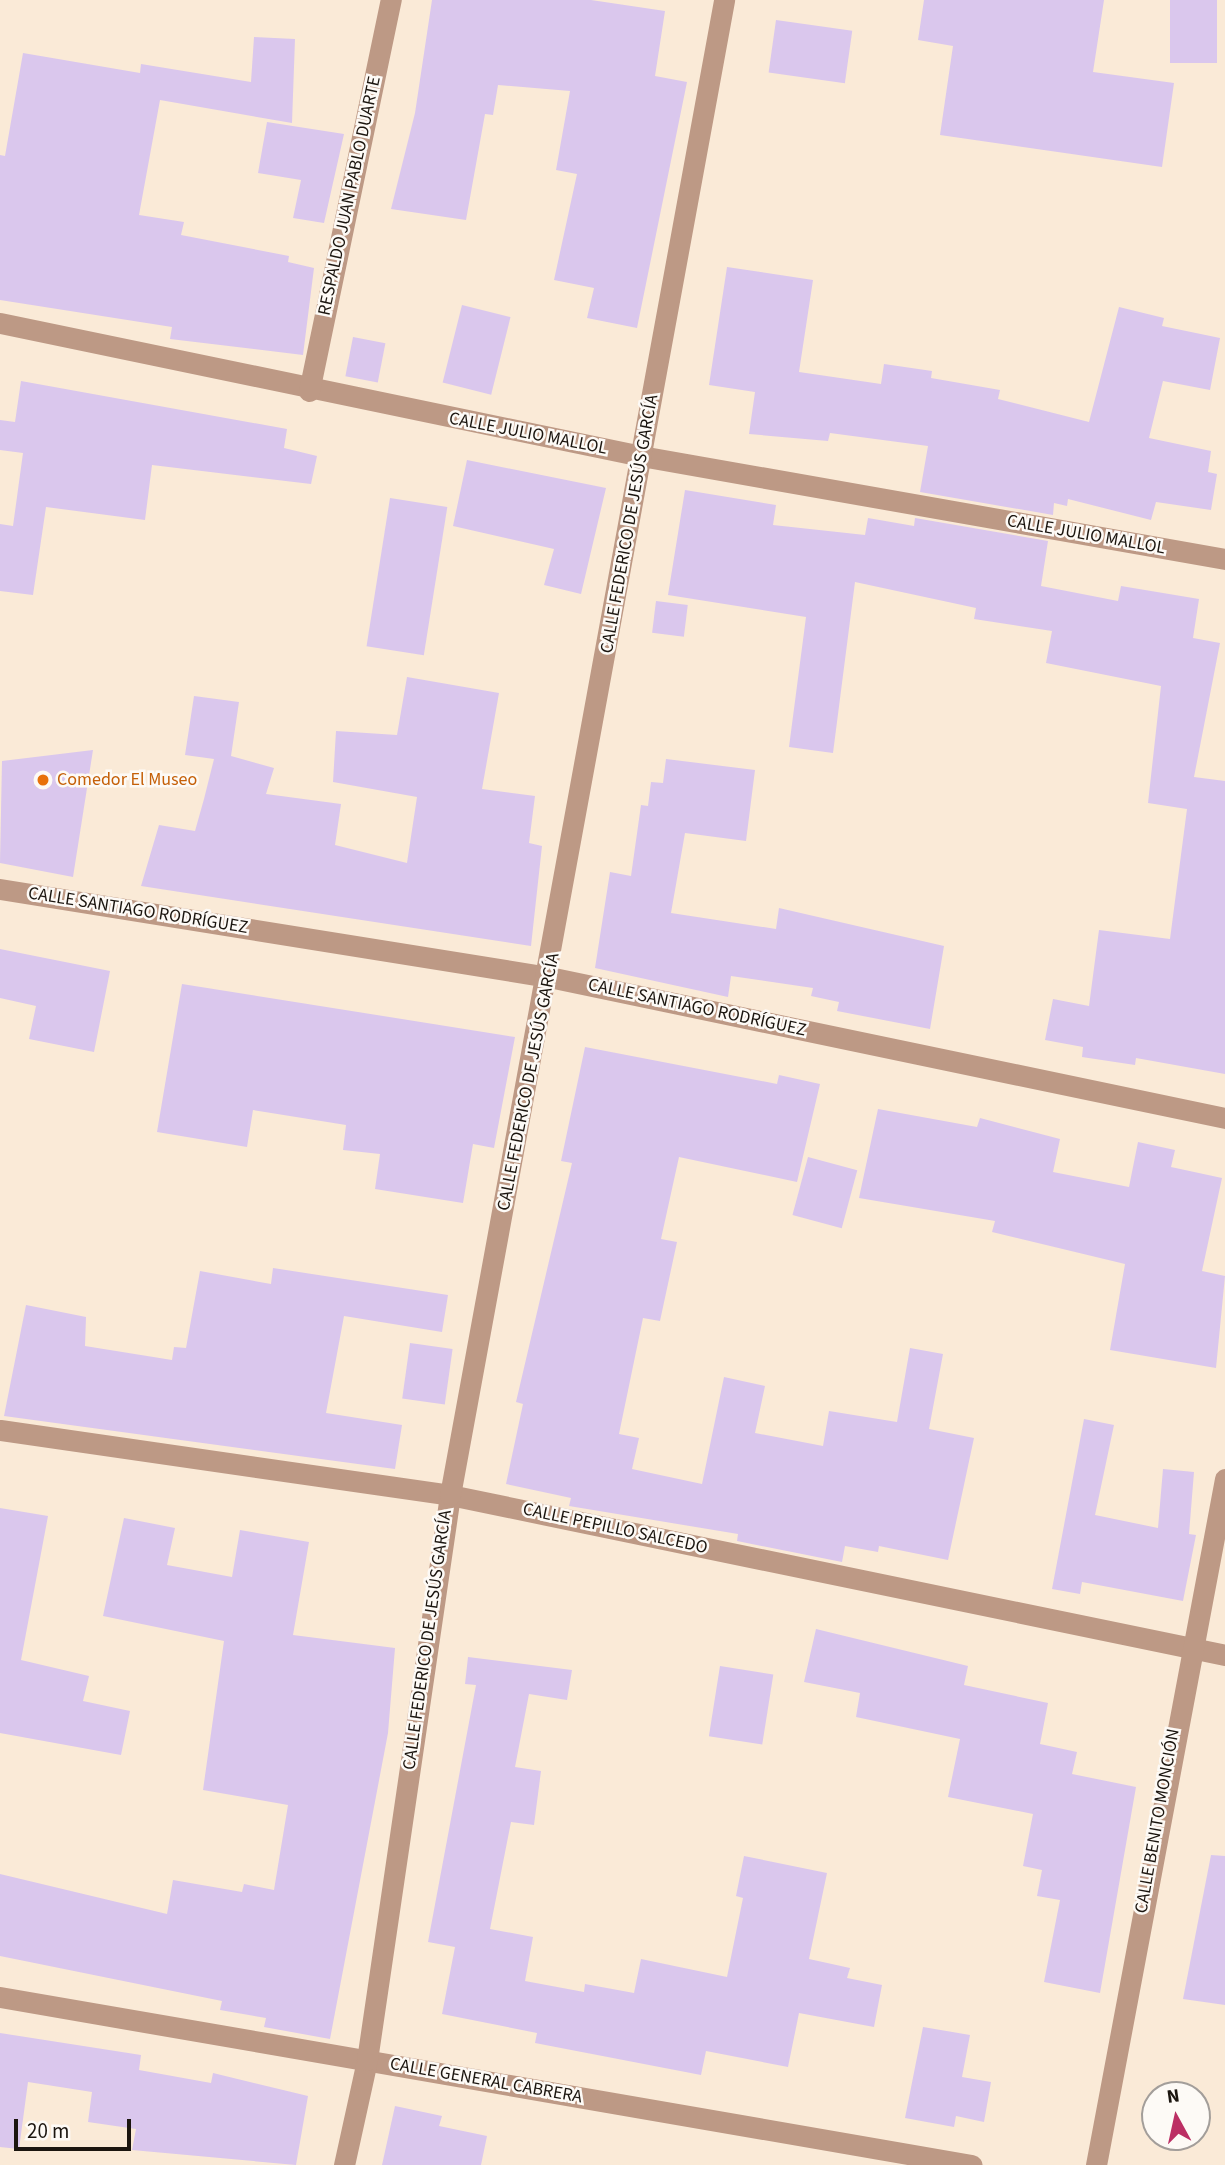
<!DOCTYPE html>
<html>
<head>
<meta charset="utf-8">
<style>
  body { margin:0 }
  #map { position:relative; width:1225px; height:2165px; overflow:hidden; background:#faead7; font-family:"Source Sans 3",sans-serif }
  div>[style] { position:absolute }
  .building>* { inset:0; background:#dac7ed; transform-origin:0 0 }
  .street>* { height:21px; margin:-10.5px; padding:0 10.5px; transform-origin:10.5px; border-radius:10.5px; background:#bd9985 }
  .dots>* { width:19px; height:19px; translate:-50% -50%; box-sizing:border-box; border:4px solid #fdfaf6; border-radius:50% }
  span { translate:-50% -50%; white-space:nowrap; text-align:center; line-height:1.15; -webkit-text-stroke:5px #fdfaf6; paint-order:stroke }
  .street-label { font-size:18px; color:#1b150f }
  .food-label { font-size:18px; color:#c56008 }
  .left { translate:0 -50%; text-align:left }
  .north { position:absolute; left:1141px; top:2081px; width:70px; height:70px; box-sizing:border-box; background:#fdfaf6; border:2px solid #a39e9a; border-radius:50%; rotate:352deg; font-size:19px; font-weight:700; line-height:28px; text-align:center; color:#1b150f }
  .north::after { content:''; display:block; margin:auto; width:24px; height:32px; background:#bc2f64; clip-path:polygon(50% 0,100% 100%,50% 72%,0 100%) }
  .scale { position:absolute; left:14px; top:2119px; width:117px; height:32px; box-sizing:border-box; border:4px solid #1b150f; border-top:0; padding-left:9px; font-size:21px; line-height:24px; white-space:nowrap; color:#1b150f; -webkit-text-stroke:5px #fdfaf6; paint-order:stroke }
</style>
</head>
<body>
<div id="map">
  <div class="building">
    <i style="clip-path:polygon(432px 0,591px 0,665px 11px,655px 76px,687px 82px,637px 328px,587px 318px,594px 288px,554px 280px,577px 174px,556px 170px,570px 91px,498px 85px,493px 115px,485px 114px,466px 220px,391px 209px,415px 113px)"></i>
    <i style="clip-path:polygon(924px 0,1104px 0,1093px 72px,1174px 83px,1162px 167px,940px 135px,953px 46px,918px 40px)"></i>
    <i style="left:1170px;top:0;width:47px;height:63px"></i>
    <i style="left:776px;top:20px;width:77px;height:53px;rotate:8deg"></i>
    <i style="clip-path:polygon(254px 37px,295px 39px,292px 123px,160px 100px,139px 215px,184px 222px,181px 235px,289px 256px,288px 262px,314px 268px,303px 355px,170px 339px,172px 327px,0 300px,0 155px,5px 156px,23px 53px,140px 73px,141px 64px,251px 82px)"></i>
    <i style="clip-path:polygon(267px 122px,344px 134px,324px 223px,293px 218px,301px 180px,258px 173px)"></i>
    <i style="clip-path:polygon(727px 267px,813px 280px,799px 372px,881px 384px,884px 364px,932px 371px,931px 378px,1000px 390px,998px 399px,1089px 422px,1119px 307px,1164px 318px,1162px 326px,1220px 338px,1210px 390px,1163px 381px,1149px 438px,1211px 451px,1208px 472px,1217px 474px,1211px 510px,1156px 502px,1151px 520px,1068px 499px,1067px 506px,1054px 503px,1053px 515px,920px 492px,928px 446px,830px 433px,828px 441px,749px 434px,755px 392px,709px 385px)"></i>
    <i style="left:462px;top:305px;width:50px;height:80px;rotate:14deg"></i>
    <i style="left:353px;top:337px;width:33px;height:40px;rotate:11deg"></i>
    <i style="clip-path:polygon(21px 381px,287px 429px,284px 448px,317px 456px,311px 484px,152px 465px,145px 520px,46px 507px,33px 595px,0 591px,0 524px,13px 526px,23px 453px,0 450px,0 420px,15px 422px)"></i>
    <i style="clip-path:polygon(467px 460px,606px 488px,581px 594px,544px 585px,554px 549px,453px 526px)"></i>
    <i style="clip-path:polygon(685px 490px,776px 505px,773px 525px,865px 535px,868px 518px,914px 526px,915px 518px,1048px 541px,1041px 586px,1118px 601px,1121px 586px,1199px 599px,1193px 638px,1220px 643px,1194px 777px,1225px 781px,1225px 1074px,1136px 1058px,1135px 1065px,1082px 1057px,1083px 1047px,1045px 1040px,1053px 999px,1089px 1006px,1099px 930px,1170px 939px,1187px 809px,1148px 803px,1161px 686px,1046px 663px,1052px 631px,974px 619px,976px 608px,855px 582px,833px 753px,789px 747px,806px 617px,668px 595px)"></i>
    <i style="left:390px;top:498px;width:58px;height:150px;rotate:9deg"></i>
    <i style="left:656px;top:601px;width:32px;height:32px;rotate:7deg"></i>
    <i style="clip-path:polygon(407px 677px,499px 693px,482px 789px,535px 796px,529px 843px,542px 846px,531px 946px,141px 886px,159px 825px,195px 831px,204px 799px,214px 759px,185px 755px,194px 696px,239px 702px,231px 756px,274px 768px,266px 794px,341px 804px,335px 845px,407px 863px,417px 797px,333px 782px,336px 731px,397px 735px)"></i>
    <i style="clip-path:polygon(93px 750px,73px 877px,0 863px,2px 761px)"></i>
    <i style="clip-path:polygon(666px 759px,755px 770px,746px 841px,685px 833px,671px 913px,776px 929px,779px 908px,944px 946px,930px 1029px,837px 1011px,839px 1002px,811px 996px,813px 988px,731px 976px,728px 997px,595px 968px,610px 872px,631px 876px,641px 805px,648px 806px,651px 782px,663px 783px)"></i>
    <i style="clip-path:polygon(0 949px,110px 971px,94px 1052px,29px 1039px,36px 1006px,0 998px)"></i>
    <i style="clip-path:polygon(182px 984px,515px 1037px,494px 1148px,473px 1144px,463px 1203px,375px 1189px,380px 1154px,343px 1150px,346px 1125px,253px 1110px,247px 1147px,157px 1132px)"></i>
    <i style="clip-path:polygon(585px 1047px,777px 1084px,779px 1075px,820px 1084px,797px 1182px,679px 1157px,661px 1239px,677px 1242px,660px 1321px,643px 1318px,619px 1434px,639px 1438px,632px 1469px,702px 1484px,724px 1377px,765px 1386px,755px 1433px,823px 1446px,829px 1411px,897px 1422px,910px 1348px,943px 1354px,929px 1429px,974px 1438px,948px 1560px,879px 1546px,878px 1552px,845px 1546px,842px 1562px,737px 1541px,738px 1534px,569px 1506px,571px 1498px,506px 1484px,523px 1404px,516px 1402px,572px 1163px,561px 1161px)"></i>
    <i style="clip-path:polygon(878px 1109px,977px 1127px,980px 1118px,1060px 1139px,1053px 1172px,1129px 1187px,1138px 1142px,1175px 1150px,1171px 1167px,1222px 1178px,1202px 1271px,1225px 1276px,1216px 1368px,1110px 1350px,1125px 1264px,992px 1232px,995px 1221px,859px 1198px)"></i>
    <i style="left:808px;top:1157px;width:51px;height:60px;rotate:15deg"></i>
    <i style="clip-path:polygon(273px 1268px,448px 1295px,442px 1332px,344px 1316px,326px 1413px,402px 1425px,395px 1469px,4px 1416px,26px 1305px,86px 1317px,85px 1346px,172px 1360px,174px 1347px,186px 1348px,200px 1271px,271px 1284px)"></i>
    <i style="left:410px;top:1343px;width:43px;height:56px;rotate:8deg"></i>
    <i style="clip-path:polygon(1084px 1419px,1114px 1425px,1095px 1515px,1158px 1528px,1163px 1469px,1194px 1472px,1189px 1534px,1196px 1535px,1183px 1601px,1082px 1582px,1080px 1594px,1052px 1589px)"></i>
    <i style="clip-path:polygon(0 1508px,48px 1516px,21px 1660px,89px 1676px,83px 1701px,130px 1711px,121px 1755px,0 1733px)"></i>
    <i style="clip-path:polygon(124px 1518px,175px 1528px,167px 1565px,232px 1577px,240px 1530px,309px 1542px,293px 1635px,395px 1648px,388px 1733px,330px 2039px,264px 2027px,266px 2018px,220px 2010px,222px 2001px,0 1956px,0 1874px,167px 1914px,173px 1880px,242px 1892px,244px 1884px,274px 1890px,288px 1805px,203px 1790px,224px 1641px,103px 1616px)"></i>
    <i style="clip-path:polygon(816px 1629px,968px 1666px,964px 1685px,1048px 1703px,1040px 1744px,1077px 1752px,1072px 1774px,1136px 1787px,1100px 1993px,1044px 1982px,1060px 1900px,1037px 1896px,1042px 1870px,1023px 1866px,1033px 1814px,948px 1797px,960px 1739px,856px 1717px,860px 1693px,804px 1682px)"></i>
    <i style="clip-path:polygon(468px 1657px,572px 1670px,567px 1700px,529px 1694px,515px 1767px,541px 1771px,534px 1825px,511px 1822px,490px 1929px,533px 1937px,525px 1981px,584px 1992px,585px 1984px,634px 1993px,641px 1959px,727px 1977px,743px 1898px,736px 1896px,744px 1856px,827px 1873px,809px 1959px,850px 1968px,847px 1978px,882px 1985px,874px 2027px,799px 2013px,788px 2067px,706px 2051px,701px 2075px,535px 2043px,537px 2033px,442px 2014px,455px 1947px,428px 1942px,476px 1685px,465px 1684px)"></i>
    <i style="left:720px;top:1666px;width:54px;height:71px;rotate:9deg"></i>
    <i style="clip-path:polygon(1211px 1855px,1225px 1856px,1225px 2005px,1183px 1999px)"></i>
    <i style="clip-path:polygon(923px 2027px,970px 2035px,962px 2077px,991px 2082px,984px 2122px,956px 2116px,954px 2127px,905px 2118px)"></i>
    <i style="clip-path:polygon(0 2033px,141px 2055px,139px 2070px,211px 2083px,213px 2073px,308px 2096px,296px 2165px,132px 2150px,136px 2129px,88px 2122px,92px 2092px,28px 2082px,19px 2149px,0 2147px)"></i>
    <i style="clip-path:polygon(395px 2106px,442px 2116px,439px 2126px,487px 2136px,481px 2165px,382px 2165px)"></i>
  </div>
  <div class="street">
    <i style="left:0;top:323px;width:655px;rotate:11.72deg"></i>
    <i style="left:641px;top:456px;width:593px;rotate:10deg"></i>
    <i style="left:309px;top:391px;width:400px;rotate:-78.2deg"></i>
    <i style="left:0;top:889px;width:556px;rotate:9.11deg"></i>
    <i style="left:549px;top:977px;width:691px;rotate:11.78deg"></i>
    <i style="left:0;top:1430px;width:455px;rotate:8.2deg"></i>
    <i style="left:450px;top:1495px;width:791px;rotate:11.66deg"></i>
    <i style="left:0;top:1997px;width:986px;rotate:9.81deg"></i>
    <i style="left:344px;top:2165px;width:107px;rotate:-77.6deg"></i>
    <i style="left:367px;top:2060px;width:571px;rotate:-81.64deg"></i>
    <i style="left:450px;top:1495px;width:1520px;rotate:-79.61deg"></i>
    <i style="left:1096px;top:2165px;width:698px;rotate:-79.35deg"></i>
  </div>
  <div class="dots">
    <i style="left:43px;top:780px;background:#e8710a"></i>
  </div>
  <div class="street-label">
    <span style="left:350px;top:196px;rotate:-78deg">RESPALDO JUAN PABLO DUARTE</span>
    <span style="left:528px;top:434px;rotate:11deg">CALLE JULIO MALLOL</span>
    <span style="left:630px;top:524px;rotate:-80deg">CALLE FEDERICO DE JESÚS GARCÍA</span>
    <span style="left:1086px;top:535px;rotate:10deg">CALLE JULIO MALLOL</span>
    <span style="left:138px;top:911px;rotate:9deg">CALLE SANTIAGO RODRÍGUEZ</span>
    <span style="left:697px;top:1008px;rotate:12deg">CALLE SANTIAGO RODRÍGUEZ</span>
    <span style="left:529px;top:1082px;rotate:-79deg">CALLE FEDERICO DE JESÚS GARCÍA</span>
    <span style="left:615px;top:1529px;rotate:12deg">CALLE PEPILLO SALCEDO</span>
    <span style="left:428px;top:1640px;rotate:-82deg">CALLE FEDERICO DE JESÚS GARCÍA</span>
    <span style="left:1158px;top:1821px;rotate:-80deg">CALLE BENITO MONCIÓN</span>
    <span style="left:486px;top:2081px;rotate:10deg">CALLE GENERAL CABRERA</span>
  </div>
  <div class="food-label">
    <span class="left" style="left:57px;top:780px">Comedor El Museo</span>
  </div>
  <div class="north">N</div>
  <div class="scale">20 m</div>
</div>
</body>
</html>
